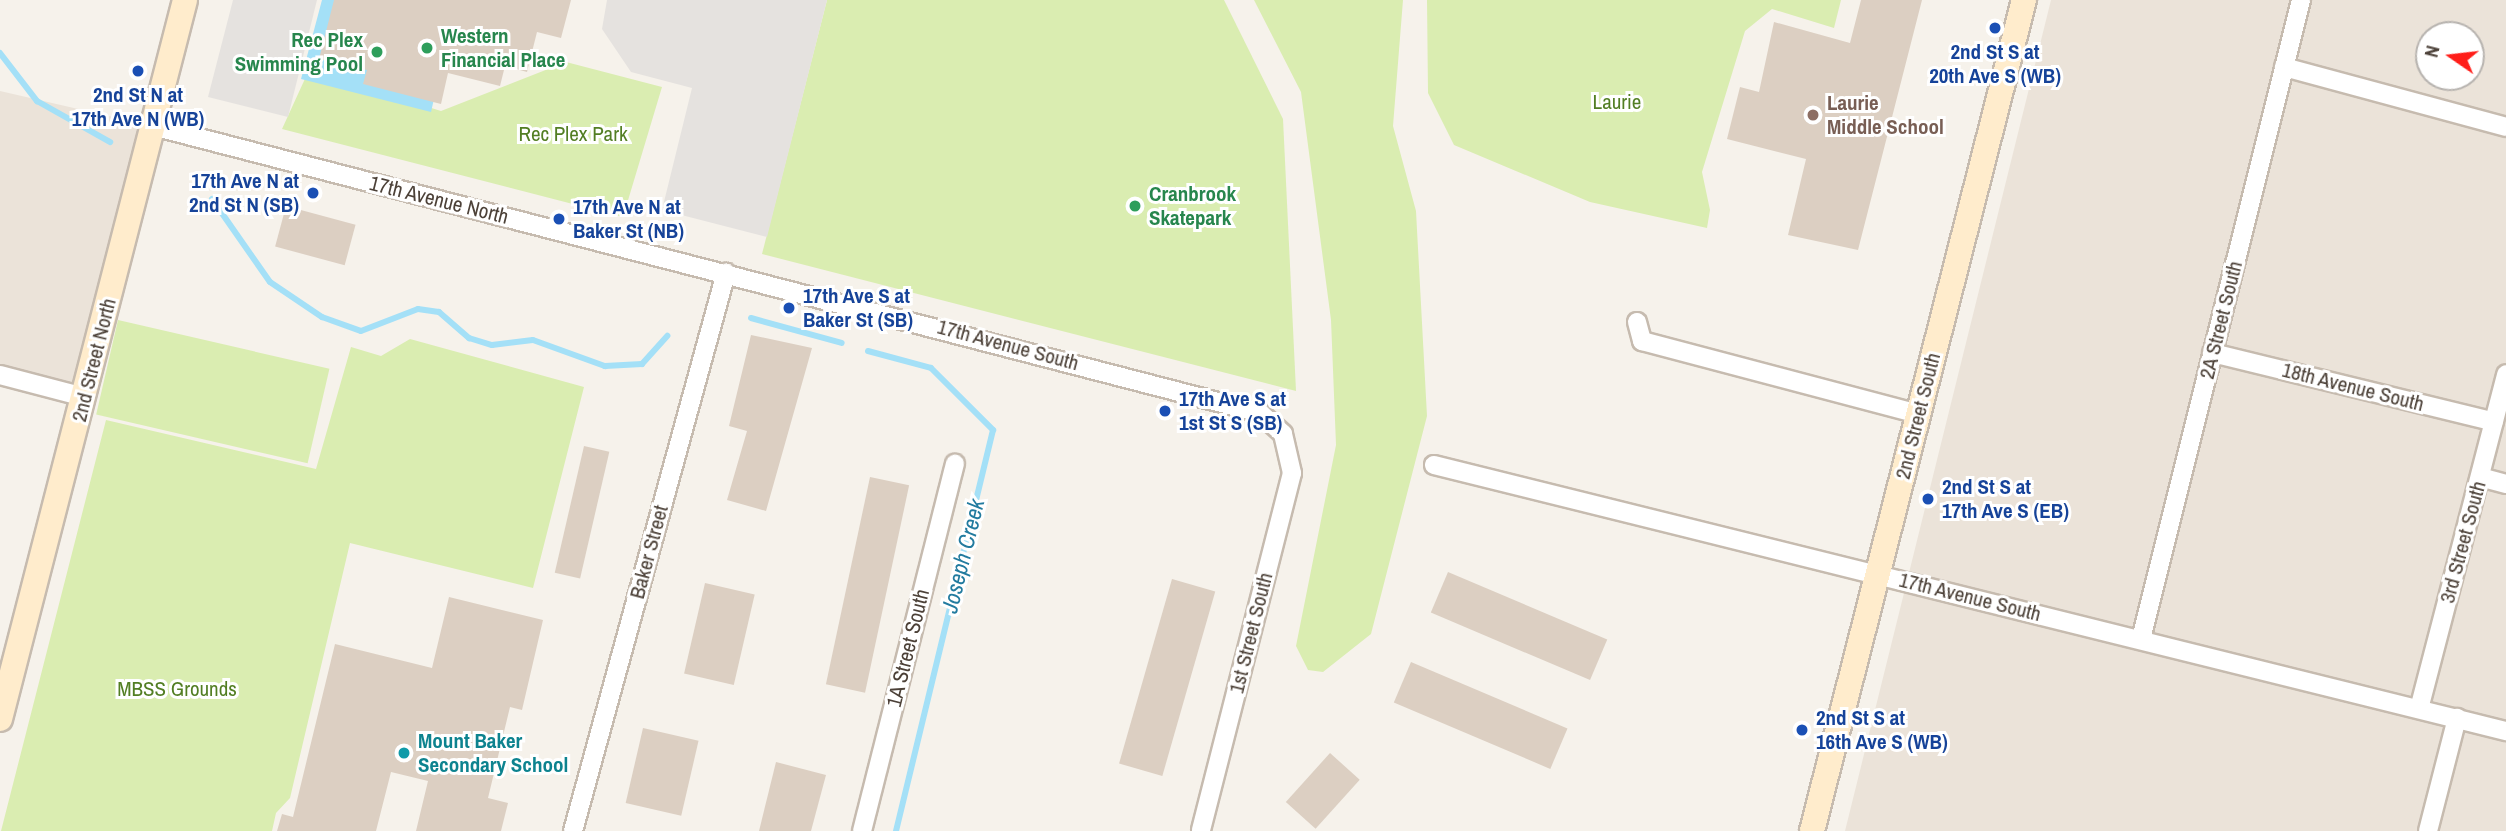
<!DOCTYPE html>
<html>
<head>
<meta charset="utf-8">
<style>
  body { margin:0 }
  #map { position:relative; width:2506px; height:831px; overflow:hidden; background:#f6f2eb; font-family:"Archivo Narrow",sans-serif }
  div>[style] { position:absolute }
  .residential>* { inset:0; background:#ebe3d9 }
  .green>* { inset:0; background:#daedb1; transform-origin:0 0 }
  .parking>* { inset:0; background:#e5e2df }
  .water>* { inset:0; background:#a4e0f7 }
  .stream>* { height:6px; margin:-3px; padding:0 3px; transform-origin:3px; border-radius:3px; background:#a4e0f7 }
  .building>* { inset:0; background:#dccfc2; transform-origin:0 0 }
  .roads { filter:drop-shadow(2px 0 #c6bbaf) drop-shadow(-2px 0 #c6bbaf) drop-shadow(0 2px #c6bbaf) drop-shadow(0 -2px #c6bbaf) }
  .street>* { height:18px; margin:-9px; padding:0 9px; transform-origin:9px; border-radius:9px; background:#fff }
  .secondary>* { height:24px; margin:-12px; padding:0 12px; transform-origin:12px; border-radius:12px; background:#ffeccc }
  .dots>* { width:19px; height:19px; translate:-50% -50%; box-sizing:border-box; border:4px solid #fff; border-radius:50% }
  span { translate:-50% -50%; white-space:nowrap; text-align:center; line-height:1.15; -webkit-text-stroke:6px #fff; paint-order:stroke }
  .leisure-label { font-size:21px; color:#27864d; font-weight:700 }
  .left { translate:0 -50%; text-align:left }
  .right { translate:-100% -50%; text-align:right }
  .transit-label { font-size:21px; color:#164399; font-weight:700 }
  .park-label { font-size:21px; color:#527e23 }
  .education-label { font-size:21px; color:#785e54; font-weight:700 }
  .street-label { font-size:21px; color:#4c4138 }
  .culture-label { font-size:21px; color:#0d838f; font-weight:700 }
  .water-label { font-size:23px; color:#227b9f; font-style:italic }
  .north { position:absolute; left:2415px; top:21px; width:70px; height:70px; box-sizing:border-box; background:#fff; border:2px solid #b7b3af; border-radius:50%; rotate:284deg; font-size:19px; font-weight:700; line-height:28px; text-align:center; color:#4c4138 }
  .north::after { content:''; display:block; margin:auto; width:24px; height:32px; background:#ff1e19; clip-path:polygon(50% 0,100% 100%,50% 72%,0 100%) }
</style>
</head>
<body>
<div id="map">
  <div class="residential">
    <i style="clip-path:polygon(evenodd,2051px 0,2506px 0,2506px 831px,1845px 831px,2051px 0,2429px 35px,2471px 35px,2471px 77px,2429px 77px,2429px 35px)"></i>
    <i style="clip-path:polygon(0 91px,152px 126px,85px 393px,0 372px)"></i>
  </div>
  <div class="green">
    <i style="clip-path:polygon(827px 0,1224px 0,1283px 119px,1296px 391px,762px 254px)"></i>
    <i style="clip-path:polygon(1254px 0,1403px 0,1393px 126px,1416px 211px,1427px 416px,1371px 634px,1323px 672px,1308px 670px,1296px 646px,1336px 445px,1331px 320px,1301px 92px)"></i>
    <i style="clip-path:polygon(1427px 0,1841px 0,1834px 28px,1772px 9px,1745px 31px,1702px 172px,1710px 210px,1707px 228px,1590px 202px,1454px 145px,1428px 93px)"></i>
    <i style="clip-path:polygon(566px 62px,662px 87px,623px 217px,282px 129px,309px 70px,441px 111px)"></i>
    <i style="left:118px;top:320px;width:217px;height:97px;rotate:13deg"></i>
    <i style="clip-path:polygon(410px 339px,584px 387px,533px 588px,350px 543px,290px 798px,276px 813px,272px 831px,1px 831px,106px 420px,316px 469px,351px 347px,381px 356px)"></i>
  </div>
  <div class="parking">
    <i style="clip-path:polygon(233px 0,317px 0,288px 117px,208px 97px)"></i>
    <i style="clip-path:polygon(607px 0,827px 0,767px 237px,662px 210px,692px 88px,631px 72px,602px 29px)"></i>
  </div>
  <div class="water">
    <i style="clip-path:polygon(322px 0,351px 0,451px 25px,431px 112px,301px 79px)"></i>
  </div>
  <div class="stream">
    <i style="left:0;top:53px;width:61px;rotate:52.4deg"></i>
    <i style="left:37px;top:101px;width:84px;rotate:29.3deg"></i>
    <i style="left:212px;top:199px;width:101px;rotate:55.1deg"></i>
    <i style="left:270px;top:282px;width:63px;rotate:33.9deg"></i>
    <i style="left:322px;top:317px;width:41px;rotate:19.7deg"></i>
    <i style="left:361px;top:331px;width:61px;rotate:-21.1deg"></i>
    <i style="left:418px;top:309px;width:21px;rotate:8deg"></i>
    <i style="left:439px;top:312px;width:40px;rotate:41deg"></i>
    <i style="left:469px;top:338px;width:24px;rotate:17deg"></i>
    <i style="left:492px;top:345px;width:41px;rotate:-7deg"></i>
    <i style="left:533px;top:340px;width:77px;rotate:19.9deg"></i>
    <i style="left:605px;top:366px;width:37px;rotate:-3deg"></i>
    <i style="left:642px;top:364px;width:38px;rotate:-48deg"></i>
    <i style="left:751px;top:318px;width:94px;rotate:15.4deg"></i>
    <i style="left:868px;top:351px;width:65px;rotate:15.1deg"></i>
    <i style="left:931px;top:368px;width:88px;rotate:45deg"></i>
    <i style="left:993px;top:430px;width:413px;rotate:103.6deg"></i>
  </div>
  <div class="building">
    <i style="clip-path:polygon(334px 0,571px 0,561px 38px,537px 32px,527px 72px,505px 66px,500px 86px,448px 73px,441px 104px,363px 84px,367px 70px,319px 59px)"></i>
    <i style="clip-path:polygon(1861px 0,1922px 0,1858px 250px,1788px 235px,1806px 159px,1727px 139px,1740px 87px,1759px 92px,1774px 22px,1850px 43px)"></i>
    <i style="left:286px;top:206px;width:72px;height:42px;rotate:15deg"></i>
    <i style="clip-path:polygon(751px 335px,812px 348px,766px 511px,727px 500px,747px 431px,729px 426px)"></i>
    <i style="left:584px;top:446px;width:26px;height:130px;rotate:13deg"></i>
    <i style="left:870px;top:477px;width:40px;height:212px;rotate:12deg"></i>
    <i style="left:1448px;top:572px;width:173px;height:44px;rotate:23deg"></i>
    <i style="left:1172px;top:579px;width:45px;height:192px;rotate:16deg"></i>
    <i style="left:705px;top:583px;width:51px;height:93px;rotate:13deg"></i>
    <i style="clip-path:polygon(449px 597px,543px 620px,522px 710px,510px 707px,488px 798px,508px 803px,501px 831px,416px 831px,428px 781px,391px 772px,376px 831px,277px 831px,282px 814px,293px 817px,335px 644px,432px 668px)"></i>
    <i style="left:1411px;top:662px;width:170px;height:44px;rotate:23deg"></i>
    <i style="left:643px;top:728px;width:57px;height:77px;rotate:13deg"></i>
    <i style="left:1330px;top:753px;width:40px;height:66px;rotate:42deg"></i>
    <i style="clip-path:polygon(776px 762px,826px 775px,811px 831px,759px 831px)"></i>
  </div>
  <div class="roads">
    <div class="street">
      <i style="left:2284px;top:67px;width:230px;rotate:15.1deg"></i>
      <i style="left:153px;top:126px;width:1144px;rotate:14.53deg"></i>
      <i style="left:1260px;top:413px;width:31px;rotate:42deg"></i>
      <i style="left:1283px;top:434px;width:40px;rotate:77deg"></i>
      <i style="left:1292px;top:473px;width:369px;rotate:104.3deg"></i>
      <i style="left:1637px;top:322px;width:20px;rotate:75deg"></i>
      <i style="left:1642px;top:341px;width:285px;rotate:14.8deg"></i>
      <i style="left:2212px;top:353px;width:290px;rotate:13.7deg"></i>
      <i style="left:0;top:375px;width:87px;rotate:14.7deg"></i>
      <i style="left:1434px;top:465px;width:1105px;rotate:13.94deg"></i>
      <i style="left:2480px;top:477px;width:27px;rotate:15deg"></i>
      <i style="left:2141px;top:639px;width:659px;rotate:-75.94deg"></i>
      <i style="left:2419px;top:709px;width:346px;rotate:-75.4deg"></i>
      <i style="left:573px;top:831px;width:579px;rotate:-74.67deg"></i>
      <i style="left:862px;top:831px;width:379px;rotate:-75.8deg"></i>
      <i style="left:2428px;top:831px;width:117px;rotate:-75.6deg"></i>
    </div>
    <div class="secondary">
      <i style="left:0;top:719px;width:742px;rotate:-75.57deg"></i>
      <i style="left:1812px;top:831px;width:858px;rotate:-75.69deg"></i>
    </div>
  </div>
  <div class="dots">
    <i style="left:1995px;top:28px;background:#1a4fb4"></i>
    <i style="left:427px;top:48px;background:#2e9e5b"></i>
    <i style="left:377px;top:52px;background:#2e9e5b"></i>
    <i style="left:138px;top:71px;background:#1a4fb4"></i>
    <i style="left:1813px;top:115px;background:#8d6e63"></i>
    <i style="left:313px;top:193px;background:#1a4fb4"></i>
    <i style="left:1135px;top:206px;background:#2e9e5b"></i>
    <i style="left:559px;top:219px;background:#1a4fb4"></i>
    <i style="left:789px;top:308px;background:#1a4fb4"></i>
    <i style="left:1165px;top:411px;background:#1a4fb4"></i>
    <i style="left:1928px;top:499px;background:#1a4fb4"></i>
    <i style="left:1802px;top:730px;background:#1a4fb4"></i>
    <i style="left:404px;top:753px;background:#0f9aa8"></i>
  </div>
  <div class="leisure-label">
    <span class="left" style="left:441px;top:48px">Western<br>Financial Place</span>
    <span class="right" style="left:363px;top:52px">Rec Plex<br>Swimming Pool</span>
    <span class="left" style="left:1149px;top:206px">Cranbrook<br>Skatepark</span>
  </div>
  <div class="transit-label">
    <span style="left:1995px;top:64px">2nd St S at<br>20th Ave S (WB)</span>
    <span style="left:138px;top:107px">2nd St N at<br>17th Ave N (WB)</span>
    <span class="right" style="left:299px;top:193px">17th Ave N at<br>2nd St N (SB)</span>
    <span class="left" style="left:573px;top:219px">17th Ave N at<br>Baker St (NB)</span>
    <span class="left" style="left:803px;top:308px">17th Ave S at<br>Baker St (SB)</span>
    <span class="left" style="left:1179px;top:411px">17th Ave S at<br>1st St S (SB)</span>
    <span class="left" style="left:1942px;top:499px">2nd St S at<br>17th Ave S (EB)</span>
    <span class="left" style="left:1816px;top:730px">2nd St S at<br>16th Ave S (WB)</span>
  </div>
  <div class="park-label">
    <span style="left:1617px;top:102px">Laurie</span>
    <span style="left:573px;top:134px">Rec Plex Park</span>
    <span style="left:177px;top:689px">MBSS Grounds</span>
  </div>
  <div class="education-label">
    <span class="left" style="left:1827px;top:115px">Laurie<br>Middle School</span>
  </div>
  <div class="street-label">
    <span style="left:439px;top:200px;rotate:14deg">17th Avenue North</span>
    <span style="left:2221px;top:320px;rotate:-76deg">2A Street South</span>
    <span style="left:1008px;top:345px;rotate:15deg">17th Avenue South</span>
    <span style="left:94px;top:360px;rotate:-76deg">2nd Street North</span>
    <span style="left:2353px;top:387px;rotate:14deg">18th Avenue South</span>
    <span style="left:1918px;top:416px;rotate:-76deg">2nd Street South</span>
    <span style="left:2463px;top:542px;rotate:-75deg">3rd Street South</span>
    <span style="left:649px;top:552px;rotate:-75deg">Baker Street</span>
    <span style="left:1970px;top:597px;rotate:14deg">17th Avenue South</span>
    <span style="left:1251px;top:633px;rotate:-76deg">1st Street South</span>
    <span style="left:908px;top:648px;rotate:-76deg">1A Street South</span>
  </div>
  <div class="culture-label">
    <span class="left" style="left:418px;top:753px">Mount Baker<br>Secondary School</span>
  </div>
  <div class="water-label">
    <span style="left:963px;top:556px;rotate:-76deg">Joseph Creek</span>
  </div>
  <div class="north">N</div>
</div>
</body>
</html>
